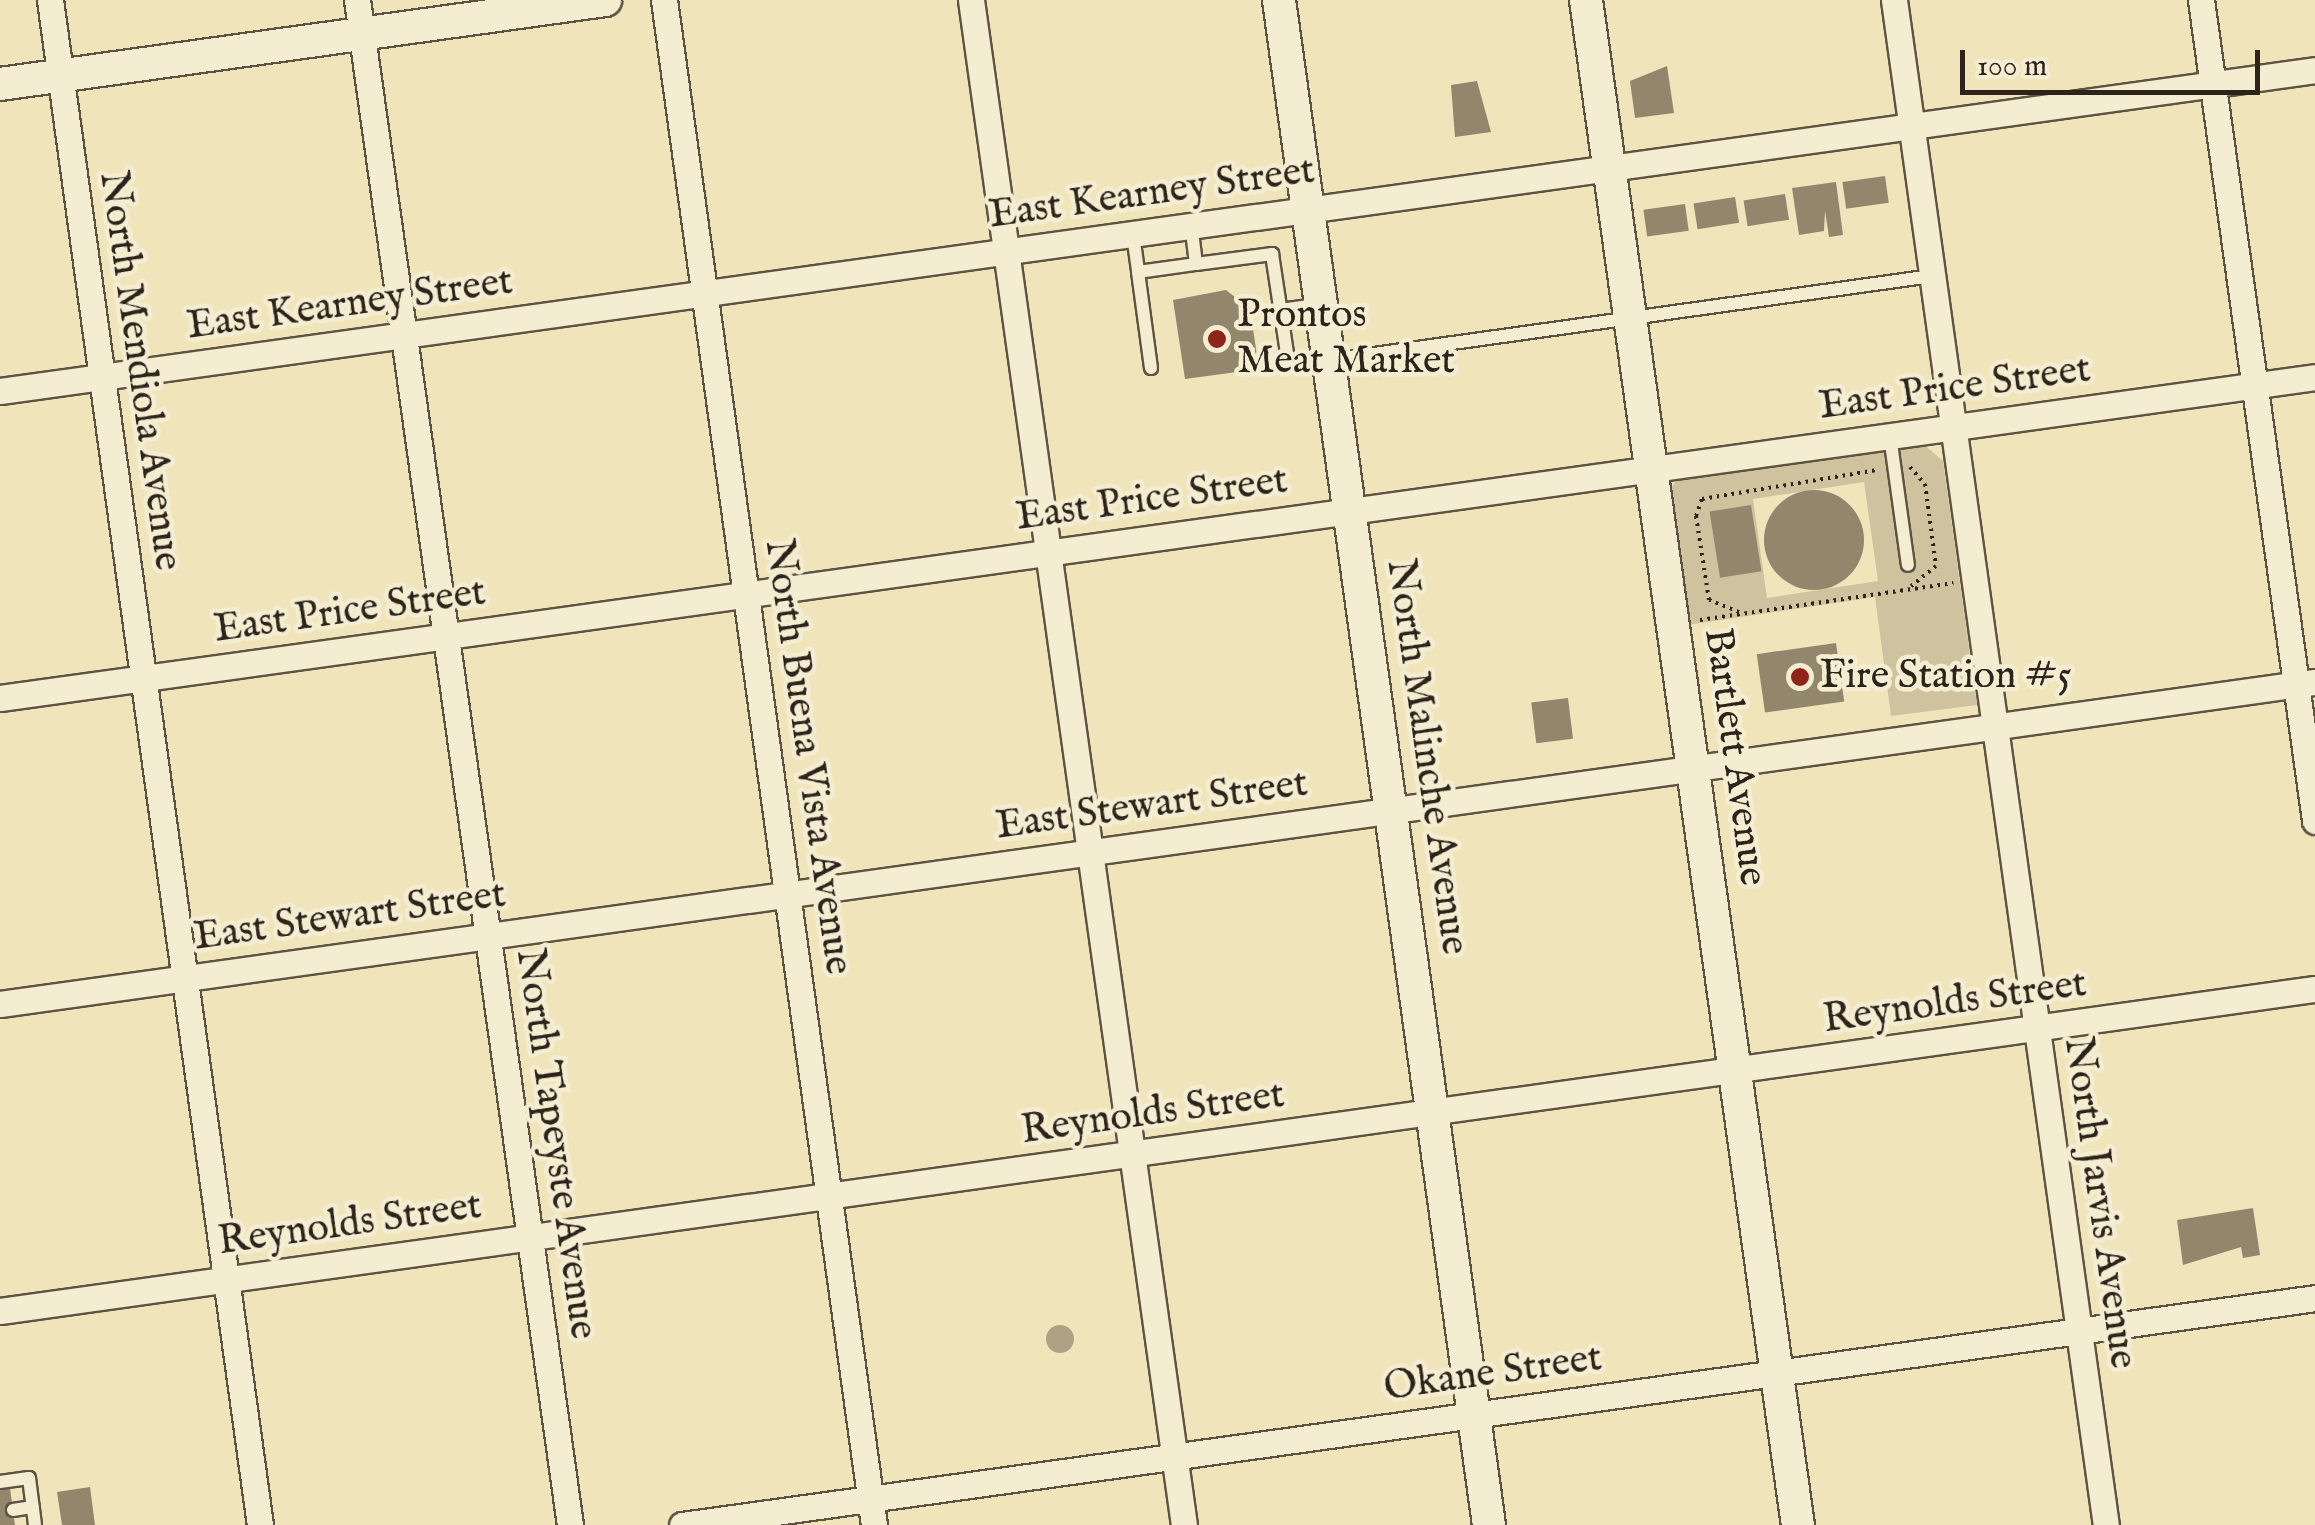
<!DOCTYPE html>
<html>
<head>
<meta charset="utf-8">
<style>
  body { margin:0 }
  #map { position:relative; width:2315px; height:1525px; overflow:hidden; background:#f0e4ba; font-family:"IM FELL English",serif }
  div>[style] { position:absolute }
  .green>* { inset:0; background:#cfc39f }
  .water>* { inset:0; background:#aea284 }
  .round { border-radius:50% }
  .building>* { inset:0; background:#92876d; transform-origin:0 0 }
  .path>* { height:4px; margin-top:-2px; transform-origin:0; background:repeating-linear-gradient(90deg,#2d231a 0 2.5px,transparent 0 7.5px) }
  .roads { filter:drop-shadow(2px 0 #5e5342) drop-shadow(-2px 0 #5e5342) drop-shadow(0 2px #5e5342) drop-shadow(0 -2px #5e5342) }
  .lane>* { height:12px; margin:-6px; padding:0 6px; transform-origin:6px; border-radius:6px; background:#f5edd2 }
  .street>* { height:25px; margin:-12.5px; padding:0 12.5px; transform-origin:12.5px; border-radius:12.5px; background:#f5edd2 }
  .secondary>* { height:32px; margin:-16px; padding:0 16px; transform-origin:16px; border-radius:16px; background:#f5edd2 }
  .dots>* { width:28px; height:28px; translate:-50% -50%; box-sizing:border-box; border:5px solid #f5edd2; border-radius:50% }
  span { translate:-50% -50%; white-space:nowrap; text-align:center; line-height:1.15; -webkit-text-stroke:9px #f5edd2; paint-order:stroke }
  .street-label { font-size:40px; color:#2d231a }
  .poi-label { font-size:40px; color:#2d231a }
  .left { translate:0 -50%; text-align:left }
  .scale { position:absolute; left:1960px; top:50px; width:300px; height:45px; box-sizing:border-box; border:5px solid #2d231a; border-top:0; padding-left:12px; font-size:30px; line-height:35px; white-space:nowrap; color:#2d231a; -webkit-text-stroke:8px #f5edd2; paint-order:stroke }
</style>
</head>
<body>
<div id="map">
  <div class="green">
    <i style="clip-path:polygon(evenodd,1923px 444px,1943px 461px,1977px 705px,1891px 716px,1875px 597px,1687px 625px,1668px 492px,1677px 480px,1923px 444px,1864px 482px,1878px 581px,1767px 598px,1753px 499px,1864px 482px)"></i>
  </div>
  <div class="water">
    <i class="round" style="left:1046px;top:1325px;width:28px;height:28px"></i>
  </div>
  <div class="building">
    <i style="clip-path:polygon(1667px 66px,1674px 113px,1635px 118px,1630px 81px)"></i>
    <i style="clip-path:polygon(1477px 81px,1491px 132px,1455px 137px,1451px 85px)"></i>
    <i style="left:1885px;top:176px;width:27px;height:43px;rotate:82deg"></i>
    <i style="clip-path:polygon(1836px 182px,1843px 235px,1829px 237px,1825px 211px,1824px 231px,1799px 235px,1792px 188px)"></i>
    <i style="left:1785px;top:194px;width:26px;height:42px;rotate:81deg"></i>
    <i style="left:1735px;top:197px;width:26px;height:42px;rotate:81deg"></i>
    <i style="left:1685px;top:204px;width:27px;height:42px;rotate:82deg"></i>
    <i style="clip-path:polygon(1226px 290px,1250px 309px,1259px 369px,1185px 379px,1173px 300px)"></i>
    <i class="round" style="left:1764px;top:490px;width:100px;height:100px"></i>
    <i style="left:1751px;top:505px;width:67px;height:42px;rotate:81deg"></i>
    <i style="left:1836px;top:643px;width:59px;height:80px;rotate:82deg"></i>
    <i style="left:1568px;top:698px;width:41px;height:37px;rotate:83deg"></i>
    <i style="clip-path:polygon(2253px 1208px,2260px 1255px,2243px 1258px,2241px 1247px,2183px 1265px,2177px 1220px)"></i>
    <i style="clip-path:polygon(90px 1487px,95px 1525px,62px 1525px,57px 1492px)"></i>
    <i style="clip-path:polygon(10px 1488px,15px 1525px,0 1525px,0 1490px)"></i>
  </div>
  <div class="path">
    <i style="left:1910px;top:467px;width:23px;rotate:49deg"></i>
    <i style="left:1925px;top:484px;width:83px;rotate:82.4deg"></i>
    <i style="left:1936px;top:566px;width:32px;rotate:141deg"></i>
    <i style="left:1739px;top:612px;width:32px;rotate:-158deg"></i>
    <i style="left:1709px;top:600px;width:85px;rotate:-98.8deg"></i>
    <i style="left:1696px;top:516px;width:18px;rotate:-71deg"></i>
    <i style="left:1702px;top:499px;width:177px;rotate:-9.4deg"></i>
    <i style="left:1700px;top:620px;width:256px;rotate:-8.3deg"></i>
  </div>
  <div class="roads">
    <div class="lane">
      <i style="left:1133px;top:235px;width:37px;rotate:82deg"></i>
      <i style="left:1196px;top:264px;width:77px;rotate:-7.5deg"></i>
      <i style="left:1272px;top:254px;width:100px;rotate:81.4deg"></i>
      <i style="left:1280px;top:310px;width:37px;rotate:-8deg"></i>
      <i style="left:1331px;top:360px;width:607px;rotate:-7.96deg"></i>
      <i style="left:1151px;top:368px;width:97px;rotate:-97.7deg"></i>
      <i style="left:1138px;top:272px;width:59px;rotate:-7.9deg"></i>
      <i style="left:1196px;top:264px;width:38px;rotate:-97deg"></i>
      <i style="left:1890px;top:436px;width:130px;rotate:82.1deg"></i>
      <i style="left:0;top:1482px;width:29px;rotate:-8deg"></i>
      <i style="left:29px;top:1478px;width:47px;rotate:82.7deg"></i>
      <i style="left:13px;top:1510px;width:20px;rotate:-9deg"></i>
    </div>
    <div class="street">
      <i style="left:50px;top:0;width:1539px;rotate:82.16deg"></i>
      <i style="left:357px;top:0;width:1540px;rotate:82.05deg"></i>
      <i style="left:664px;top:0;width:1539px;rotate:82.16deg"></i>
      <i style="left:971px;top:0;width:1540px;rotate:82.05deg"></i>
      <i style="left:1894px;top:0;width:1540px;rotate:82.09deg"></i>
      <i style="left:2201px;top:0;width:829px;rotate:82.09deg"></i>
      <i style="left:0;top:391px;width:2337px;rotate:-7.89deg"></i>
      <i style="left:0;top:698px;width:2337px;rotate:-7.89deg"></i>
      <i style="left:0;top:1004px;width:2337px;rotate:-7.92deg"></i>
      <i style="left:0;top:1311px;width:2337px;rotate:-7.92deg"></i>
      <i style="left:682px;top:1525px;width:1649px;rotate:-7.91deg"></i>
    </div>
    <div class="secondary">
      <i style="left:1279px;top:0;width:1539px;rotate:82.16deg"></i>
      <i style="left:1586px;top:0;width:1540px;rotate:82.09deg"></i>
      <i style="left:0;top:84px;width:611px;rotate:-7.9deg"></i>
    </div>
  </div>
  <div class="dots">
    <i style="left:1217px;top:339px;background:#8f2418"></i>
    <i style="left:1800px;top:677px;background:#8f2418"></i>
  </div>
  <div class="street-label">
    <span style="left:1152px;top:194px;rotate:-8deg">East Kearney Street</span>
    <span style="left:350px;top:305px;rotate:-8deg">East Kearney Street</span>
    <span style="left:139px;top:371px;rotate:82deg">North Mendiola Avenue</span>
    <span style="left:1955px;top:389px;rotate:-8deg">East Price Street</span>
    <span style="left:1152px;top:500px;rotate:-8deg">East Price Street</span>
    <span style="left:350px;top:612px;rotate:-8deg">East Price Street</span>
    <span style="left:807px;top:757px;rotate:82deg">North Buena Vista Avenue</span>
    <span style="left:1426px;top:757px;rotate:82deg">North Malinche Avenue</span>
    <span style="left:1734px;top:757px;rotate:82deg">Bartlett Avenue</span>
    <span style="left:1152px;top:806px;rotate:-8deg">East Stewart Street</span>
    <span style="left:350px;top:917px;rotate:-8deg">East Stewart Street</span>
    <span style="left:1955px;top:1003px;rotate:-8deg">Reynolds Street</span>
    <span style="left:1153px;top:1114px;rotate:-8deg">Reynolds Street</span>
    <span style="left:555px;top:1144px;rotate:82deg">North Tapeyste Avenue</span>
    <span style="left:2099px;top:1203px;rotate:82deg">North Jarvis Avenue</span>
    <span style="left:350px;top:1225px;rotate:-8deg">Reynolds Street</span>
    <span style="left:1493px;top:1374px;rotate:-8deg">Okane Street</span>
  </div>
  <div class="poi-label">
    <span class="left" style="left:1237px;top:339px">Prontos<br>Meat Market</span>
    <span class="left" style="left:1820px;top:677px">Fire Station #5</span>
  </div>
  <div class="scale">100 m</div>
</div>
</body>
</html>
